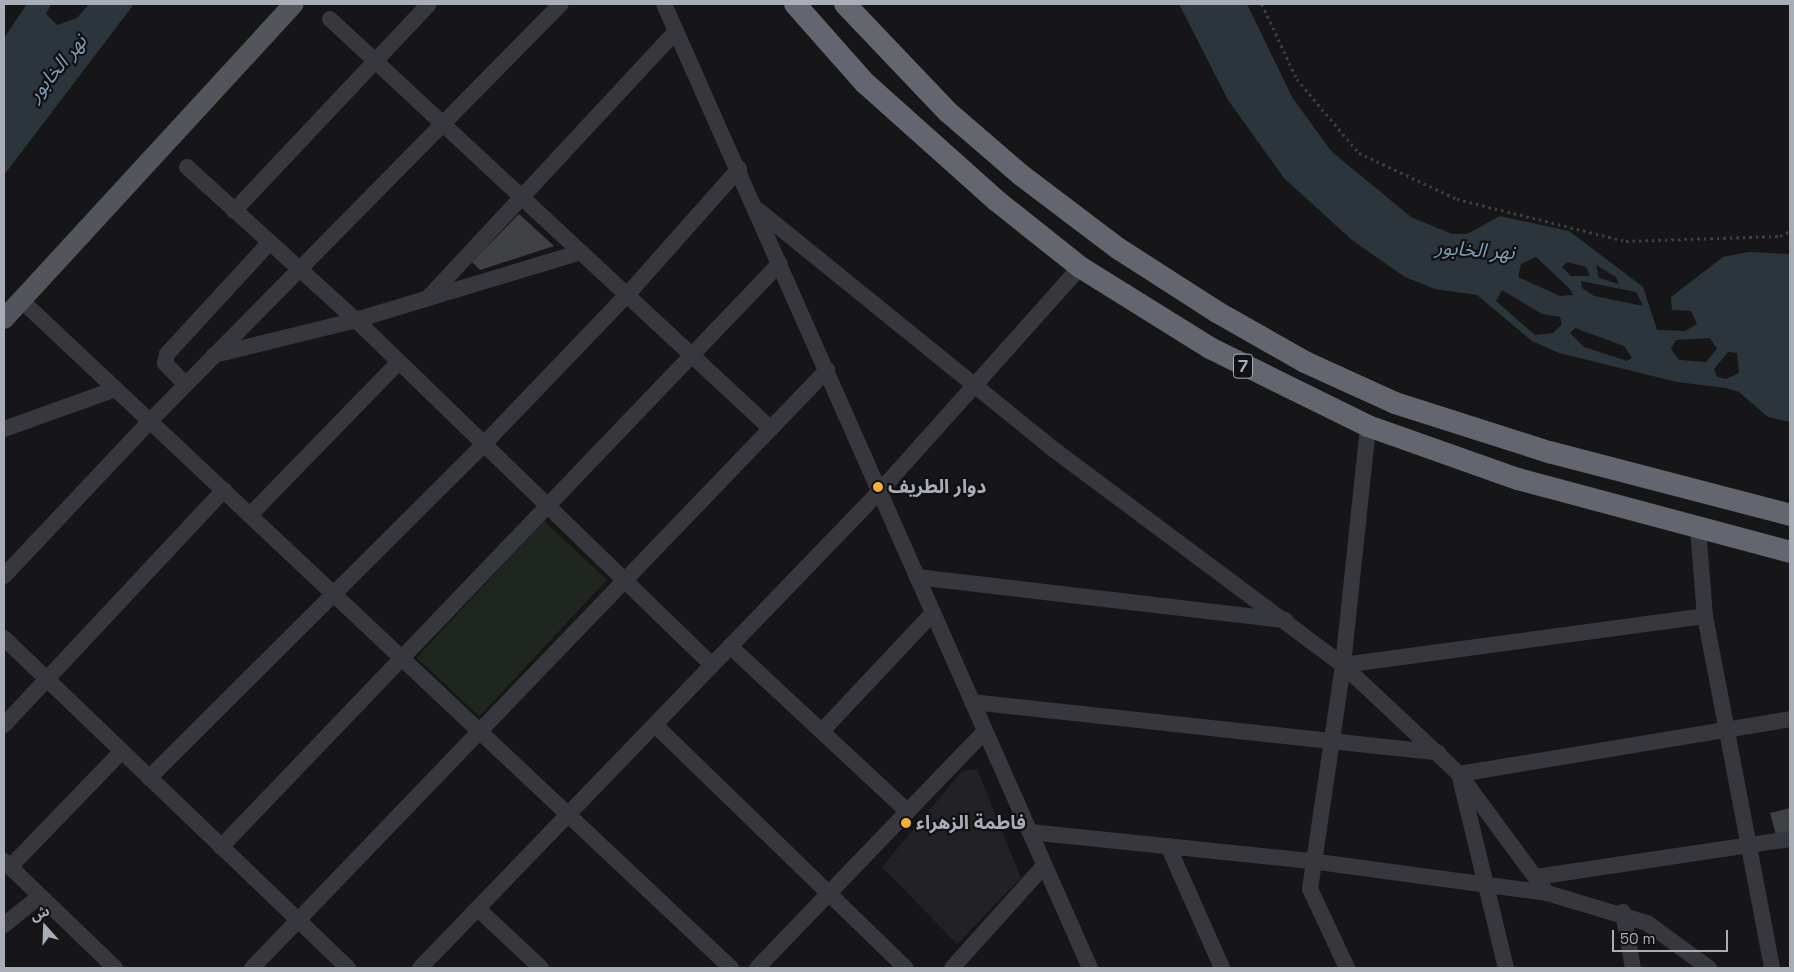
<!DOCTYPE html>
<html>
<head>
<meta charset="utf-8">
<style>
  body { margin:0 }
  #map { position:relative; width:1794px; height:972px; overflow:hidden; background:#161618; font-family:"Space Grotesk","Noto Sans Arabic",sans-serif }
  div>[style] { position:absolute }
  .built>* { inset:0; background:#222225 }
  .green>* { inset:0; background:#1e261f; transform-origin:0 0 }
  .water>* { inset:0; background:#2c353c }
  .building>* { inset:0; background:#404145 }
  .path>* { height:2.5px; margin-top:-1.25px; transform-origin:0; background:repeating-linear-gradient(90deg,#3d3f44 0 2.5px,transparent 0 6.5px) }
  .minor>* { height:16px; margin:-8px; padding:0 8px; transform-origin:8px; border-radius:8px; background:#37383d }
  .major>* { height:20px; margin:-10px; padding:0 10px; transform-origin:10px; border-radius:10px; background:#53555c }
  .highway>* { height:22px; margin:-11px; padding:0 11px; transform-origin:11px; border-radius:11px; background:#63666e }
  .dots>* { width:14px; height:14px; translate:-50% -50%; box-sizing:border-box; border:2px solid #111113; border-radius:50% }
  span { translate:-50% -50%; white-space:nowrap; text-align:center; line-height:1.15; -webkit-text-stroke:4.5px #111113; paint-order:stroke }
  .shield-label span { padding:1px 4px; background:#111113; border:1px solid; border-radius:4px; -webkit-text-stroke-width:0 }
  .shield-label { font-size:18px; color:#a8adb8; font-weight:700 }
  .poi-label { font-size:19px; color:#a8adb8; font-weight:700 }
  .left { translate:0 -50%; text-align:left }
  .water-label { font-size:20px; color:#7f9bb3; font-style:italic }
  .frame { position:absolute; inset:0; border:5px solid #a8adb8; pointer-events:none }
  .north { position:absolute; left:20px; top:902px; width:50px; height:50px; -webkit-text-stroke:4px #111113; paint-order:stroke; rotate:340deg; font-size:14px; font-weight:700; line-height:20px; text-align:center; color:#a8adb8 }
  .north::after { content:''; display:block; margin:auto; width:18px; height:22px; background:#a8adb8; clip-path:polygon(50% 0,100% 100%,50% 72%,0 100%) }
  .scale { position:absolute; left:1612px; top:930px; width:116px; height:22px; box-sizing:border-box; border:2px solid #a8adb8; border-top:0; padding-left:6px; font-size:15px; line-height:18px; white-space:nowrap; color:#a8adb8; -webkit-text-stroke:4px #111113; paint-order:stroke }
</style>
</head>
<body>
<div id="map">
  <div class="built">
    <i style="clip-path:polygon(977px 769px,1021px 878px,957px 944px,882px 867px,962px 771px)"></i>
  </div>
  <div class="green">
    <i style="left:544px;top:521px;width:86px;height:187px;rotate:43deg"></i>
  </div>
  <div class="water">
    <i style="clip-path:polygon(27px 4px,51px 4px,46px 14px,57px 25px,77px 18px,89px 4px,134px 4px,4px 175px,4px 38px)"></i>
    <i style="clip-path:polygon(evenodd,1179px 4px,1247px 4px,1292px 97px,1331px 151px,1411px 217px,1452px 234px,1467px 234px,1500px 216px,1569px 231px,1643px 287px,1657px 330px,1685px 331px,1697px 324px,1691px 311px,1672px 310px,1671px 297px,1723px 257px,1748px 252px,1790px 254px,1790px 422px,1768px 417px,1739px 392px,1726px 388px,1677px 382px,1559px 353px,1532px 341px,1477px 295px,1435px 289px,1405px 277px,1352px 240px,1284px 178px,1228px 100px,1179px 4px,1536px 257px,1569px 288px,1573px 295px,1560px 296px,1518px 277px,1521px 264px,1536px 257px,1179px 4px,1567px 262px,1586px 267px,1590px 276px,1571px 276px,1562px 267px,1567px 262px,1179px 4px,1596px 265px,1616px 277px,1619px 284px,1599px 278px,1596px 265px,1179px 4px,1581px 281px,1636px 292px,1643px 306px,1594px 296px,1582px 288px,1581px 281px,1179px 4px,1502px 290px,1542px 314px,1560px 317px,1562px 324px,1553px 333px,1535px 335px,1496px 301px,1502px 290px,1179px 4px,1575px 328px,1624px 346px,1632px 358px,1627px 361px,1584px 347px,1570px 333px,1575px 328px,1179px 4px,1710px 338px,1717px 349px,1706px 362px,1679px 360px,1671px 349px,1676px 340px,1710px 338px,1179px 4px,1728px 352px,1737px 353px,1739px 373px,1726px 379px,1717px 377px,1714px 369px,1728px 352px)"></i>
  </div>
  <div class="building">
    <i style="clip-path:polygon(519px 214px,554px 246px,480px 270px,472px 262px)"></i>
    <i style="clip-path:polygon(1790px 808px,1790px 832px,1776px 835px,1770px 813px)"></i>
  </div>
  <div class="path">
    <i style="left:1262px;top:4px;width:83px;rotate:65deg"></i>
    <i style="left:1297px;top:79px;width:97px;rotate:50deg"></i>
    <i style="left:1359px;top:153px;width:108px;rotate:25.1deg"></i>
    <i style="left:1457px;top:199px;width:174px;rotate:14deg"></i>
    <i style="left:1626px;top:241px;width:154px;rotate:-1.9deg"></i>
    <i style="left:1780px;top:236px;width:11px;rotate:-27deg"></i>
  </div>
  <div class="minor">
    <i style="left:664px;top:4px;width:1054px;rotate:66.16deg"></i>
    <i style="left:330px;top:19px;width:602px;rotate:42.91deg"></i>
    <i style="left:187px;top:167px;width:228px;rotate:42.2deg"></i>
    <i style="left:356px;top:320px;width:496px;rotate:44.1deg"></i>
    <i style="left:758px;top:210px;width:375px;rotate:39deg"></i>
    <i style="left:1049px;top:446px;width:367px;rotate:36.7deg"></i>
    <i style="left:1343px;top:665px;width:159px;rotate:43.2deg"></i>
    <i style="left:1459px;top:774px;width:148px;rotate:53.5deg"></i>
    <i style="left:234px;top:211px;width:284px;rotate:-46.7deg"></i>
    <i style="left:428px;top:298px;width:363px;rotate:-47.1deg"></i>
    <i style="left:21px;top:300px;width:975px;rotate:43.25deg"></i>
    <i style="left:214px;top:355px;width:146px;rotate:-13.8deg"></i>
    <i style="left:356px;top:320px;width:235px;rotate:-16.8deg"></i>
    <i style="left:185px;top:384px;width:29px;rotate:-134deg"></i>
    <i style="left:165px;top:363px;width:9px;rotate:-77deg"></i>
    <i style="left:167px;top:354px;width:151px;rotate:-47.4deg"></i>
    <i style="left:4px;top:429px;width:119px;rotate:-19.7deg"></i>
    <i style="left:250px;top:515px;width:211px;rotate:-45.8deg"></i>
    <i style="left:1698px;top:528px;width:88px;rotate:85.5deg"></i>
    <i style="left:1705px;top:616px;width:358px;rotate:79.2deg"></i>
    <i style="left:4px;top:576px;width:213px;rotate:-46.7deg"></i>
    <i style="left:150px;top:421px;width:585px;rotate:-45.42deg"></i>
    <i style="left:917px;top:577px;width:371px;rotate:6.7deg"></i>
    <i style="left:4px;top:638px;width:477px;rotate:43.8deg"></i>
    <i style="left:730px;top:646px;width:243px;rotate:43deg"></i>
    <i style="left:1343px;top:665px;width:365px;rotate:-7.7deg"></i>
    <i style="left:972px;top:702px;width:469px;rotate:6.2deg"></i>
    <i style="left:4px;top:725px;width:322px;rotate:-46.9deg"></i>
    <i style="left:655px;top:725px;width:349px;rotate:44.1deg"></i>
    <i style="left:822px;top:731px;width:162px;rotate:-46.8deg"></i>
    <i style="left:149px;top:778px;width:470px;rotate:-44.9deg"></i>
    <i style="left:482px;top:446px;width:209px;rotate:-46.2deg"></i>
    <i style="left:627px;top:295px;width:169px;rotate:-48.4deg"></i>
    <i style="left:1030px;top:832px;width:282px;rotate:5.9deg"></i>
    <i style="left:1311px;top:861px;width:238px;rotate:7.7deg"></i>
    <i style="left:1547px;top:893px;width:104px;rotate:16.7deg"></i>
    <i style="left:1647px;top:923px;width:77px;rotate:36deg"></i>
    <i style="left:1168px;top:846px;width:133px;rotate:66.1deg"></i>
    <i style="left:221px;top:847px;width:808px;rotate:-46.25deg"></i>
    <i style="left:4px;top:861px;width:154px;rotate:43.9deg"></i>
    <i style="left:10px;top:867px;width:161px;rotate:-46deg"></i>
    <i style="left:1536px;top:877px;width:257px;rotate:-8.5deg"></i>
    <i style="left:478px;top:909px;width:86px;rotate:43.1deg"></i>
    <i style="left:1623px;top:912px;width:57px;rotate:79.9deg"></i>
    <i style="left:4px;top:925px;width:46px;rotate:-38.9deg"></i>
    <i style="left:252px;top:968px;width:830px;rotate:-46.12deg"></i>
    <i style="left:420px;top:968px;width:663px;rotate:-46.04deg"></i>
    <i style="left:880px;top:491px;width:300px;rotate:-48.2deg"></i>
    <i style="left:757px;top:968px;width:329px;rotate:-46.1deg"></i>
    <i style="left:952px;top:968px;width:137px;rotate:-48deg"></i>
    <i style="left:1347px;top:968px;width:87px;rotate:-115.1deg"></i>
    <i style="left:1310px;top:889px;width:226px;rotate:-81.6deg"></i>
    <i style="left:1343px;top:665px;width:240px;rotate:-84deg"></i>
    <i style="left:1506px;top:968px;width:200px;rotate:-103.6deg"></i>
    <i style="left:1459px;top:774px;width:336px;rotate:-9.4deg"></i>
  </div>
  <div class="major">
    <i style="left:4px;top:319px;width:428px;rotate:-47.4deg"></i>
  </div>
  <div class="highway">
    <i style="left:795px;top:4px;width:106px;rotate:48.5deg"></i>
    <i style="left:865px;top:83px;width:177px;rotate:41.8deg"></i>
    <i style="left:997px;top:201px;width:106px;rotate:38.5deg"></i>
    <i style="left:1080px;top:267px;width:153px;rotate:31.9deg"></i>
    <i style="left:1210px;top:348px;width:176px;rotate:26.3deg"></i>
    <i style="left:1368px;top:426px;width:159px;rotate:19.5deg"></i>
    <i style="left:1518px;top:479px;width:282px;rotate:15deg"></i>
    <i style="left:845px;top:4px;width:149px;rotate:46.4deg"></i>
    <i style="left:948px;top:112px;width:96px;rotate:40.8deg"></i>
    <i style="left:1021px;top:175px;width:123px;rotate:37.1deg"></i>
    <i style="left:1119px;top:249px;width:117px;rotate:32.7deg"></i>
    <i style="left:1217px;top:312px;width:101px;rotate:29.6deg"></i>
    <i style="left:1305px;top:362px;width:99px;rotate:24.5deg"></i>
    <i style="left:1395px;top:403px;width:162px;rotate:17.7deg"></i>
    <i style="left:1549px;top:452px;width:249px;rotate:14.6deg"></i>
  </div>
  <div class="dots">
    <i style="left:878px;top:487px;background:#f2b134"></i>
    <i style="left:906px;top:823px;background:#f2b134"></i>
  </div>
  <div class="shield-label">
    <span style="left:1243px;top:366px">7</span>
  </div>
  <div class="poi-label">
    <span class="left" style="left:888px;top:487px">دوار الطريف</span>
    <span class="left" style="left:916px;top:823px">فاطمة الزهراء</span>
  </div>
  <div class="water-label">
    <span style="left:57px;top:68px;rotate:-50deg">نهر الخابور</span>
    <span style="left:1475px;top:250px;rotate:4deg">نهر الخابور</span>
  </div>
  <div class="frame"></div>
  <div class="north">ش</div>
  <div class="scale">50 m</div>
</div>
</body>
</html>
